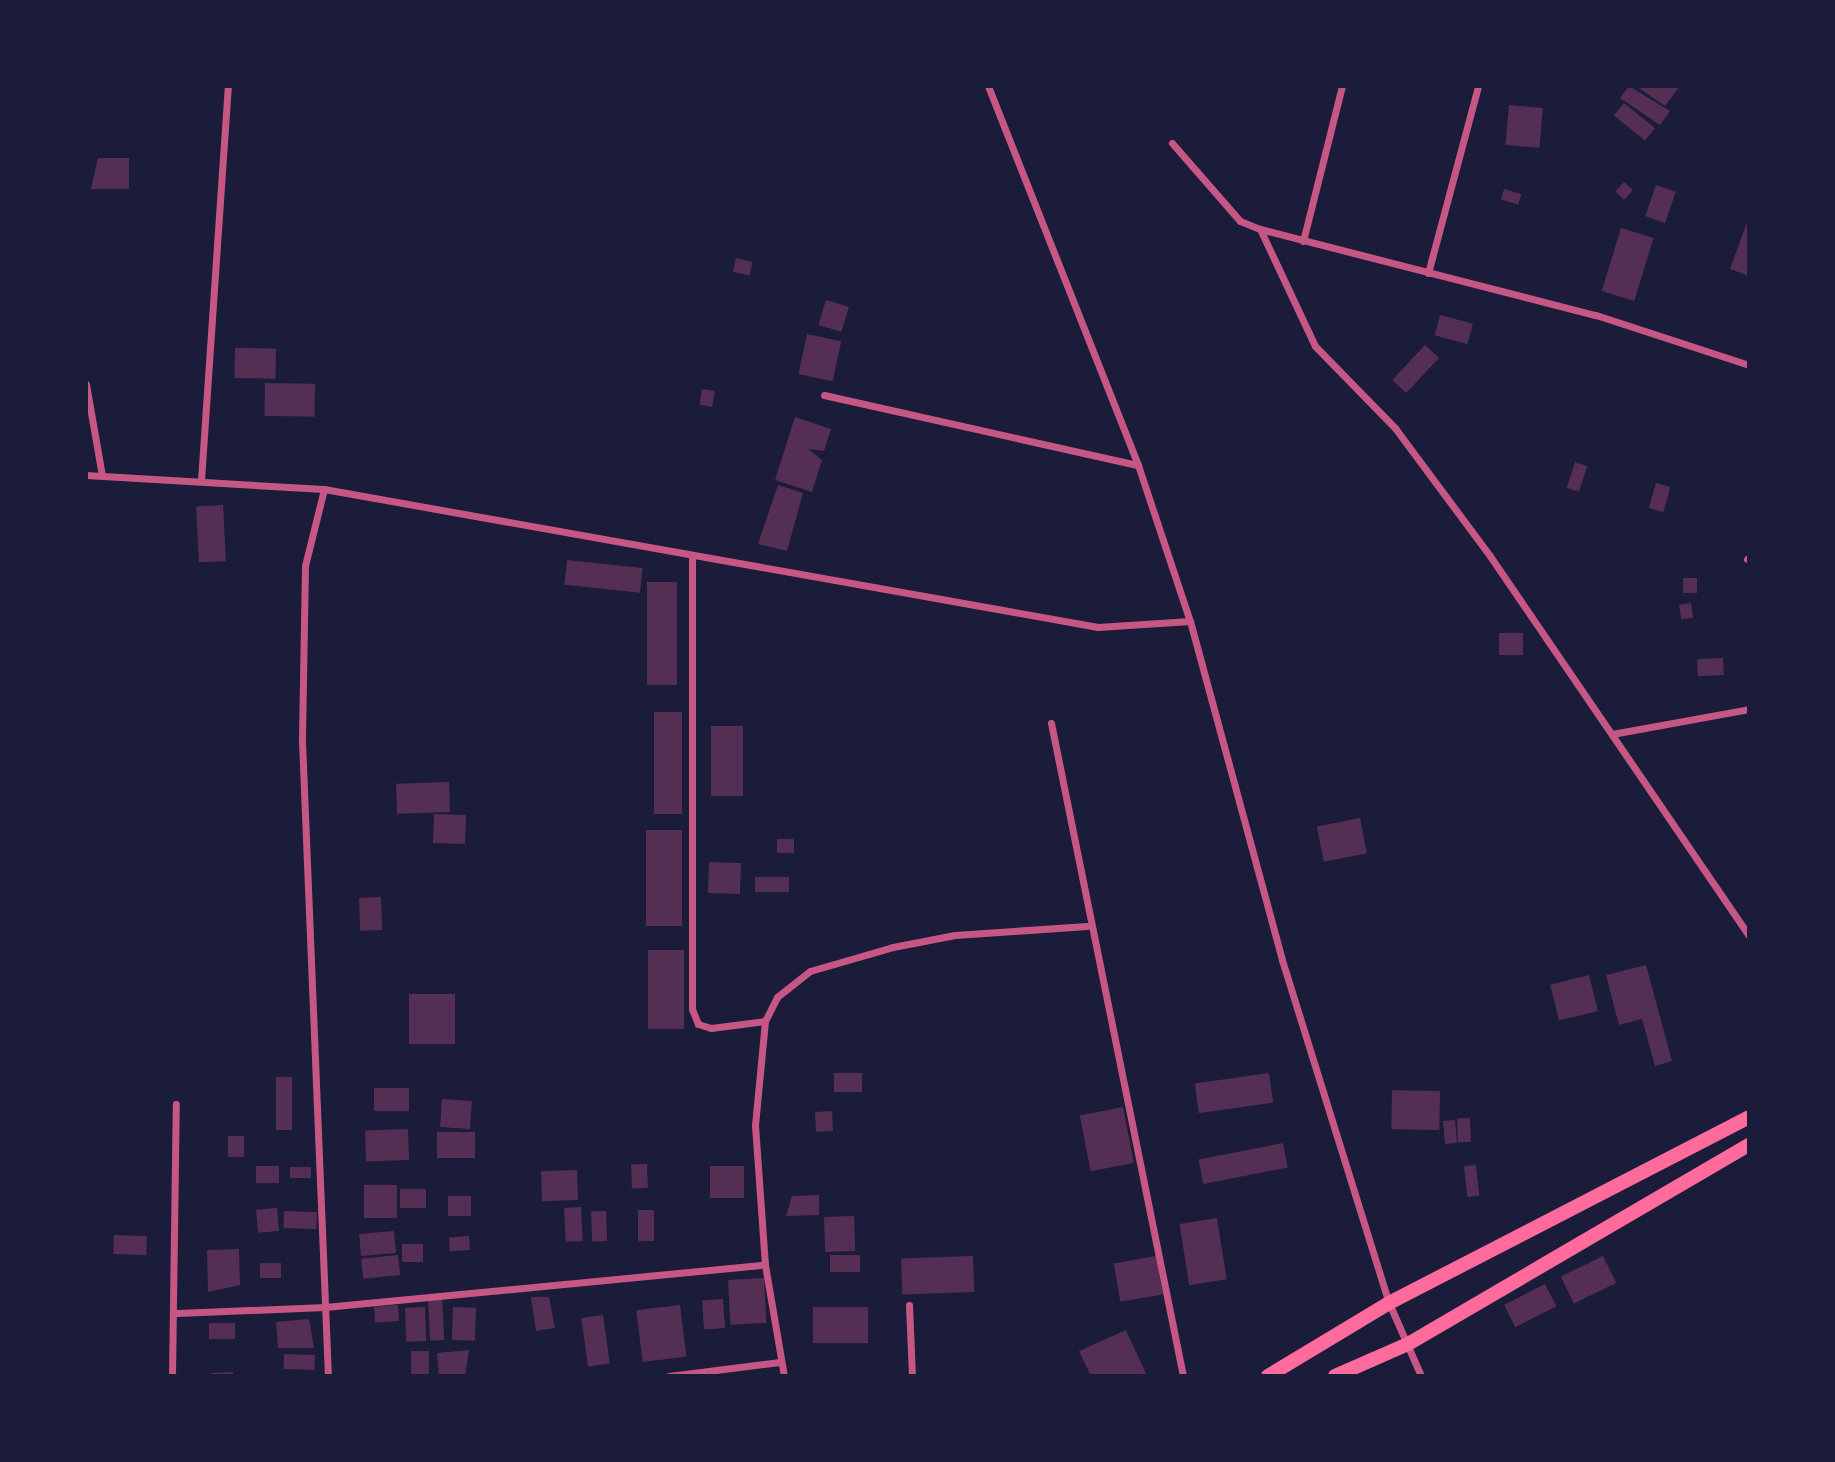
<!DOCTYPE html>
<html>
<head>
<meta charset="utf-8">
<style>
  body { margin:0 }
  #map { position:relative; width:1835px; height:1462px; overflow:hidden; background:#1b1b3a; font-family:Merriweather,serif }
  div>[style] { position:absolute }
  .building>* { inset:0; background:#542f53; transform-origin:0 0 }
  .minor>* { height:7px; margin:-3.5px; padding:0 3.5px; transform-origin:3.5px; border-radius:3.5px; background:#c65784 }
  .secondary>* { height:14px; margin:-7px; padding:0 7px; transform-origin:7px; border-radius:7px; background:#ff6b9d }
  span { translate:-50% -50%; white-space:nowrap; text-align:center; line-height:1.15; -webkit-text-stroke:7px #1b1b3a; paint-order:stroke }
  .frame { position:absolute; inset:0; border:88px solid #1b1b3a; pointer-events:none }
</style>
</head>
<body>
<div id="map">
  <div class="building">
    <i style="clip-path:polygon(1629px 86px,1670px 111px,1660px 125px,1620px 98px)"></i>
    <i style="clip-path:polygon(1636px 86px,1680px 86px,1665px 106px)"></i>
    <i style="left:1624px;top:103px;width:40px;height:16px;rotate:39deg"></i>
    <i style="left:1509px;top:105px;width:34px;height:40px;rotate:5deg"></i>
    <i style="clip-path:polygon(98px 158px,129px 158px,129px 189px,91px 189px)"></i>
    <i style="left:1624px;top:182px;width:12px;height:13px;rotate:42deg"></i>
    <i style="left:1656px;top:185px;width:21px;height:33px;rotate:19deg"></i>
    <i style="left:1504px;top:189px;width:18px;height:11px;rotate:16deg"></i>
    <i style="clip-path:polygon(1749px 217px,1749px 276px,1730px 269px)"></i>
    <i style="left:1621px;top:228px;width:34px;height:66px;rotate:17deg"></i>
    <i style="left:736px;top:258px;width:17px;height:14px;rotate:13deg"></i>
    <i style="left:826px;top:300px;width:24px;height:26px;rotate:17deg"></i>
    <i style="left:1440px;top:315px;width:34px;height:21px;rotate:15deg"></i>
    <i style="left:807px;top:334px;width:35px;height:41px;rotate:12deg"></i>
    <i style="left:1425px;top:345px;width:19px;height:48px;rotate:43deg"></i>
    <i style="left:235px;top:348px;width:41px;height:30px;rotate:1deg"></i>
    <i style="left:265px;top:383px;width:50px;height:33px;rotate:1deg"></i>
    <i style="left:702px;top:389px;width:13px;height:16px;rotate:9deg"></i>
    <i style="clip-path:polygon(795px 417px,831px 429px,824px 451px,808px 449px,822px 460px,812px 492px,775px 480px)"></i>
    <i style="left:1575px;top:462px;width:13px;height:27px;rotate:18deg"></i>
    <i style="left:1656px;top:483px;width:15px;height:26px;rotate:16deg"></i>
    <i style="clip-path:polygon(778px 485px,803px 493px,787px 551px,758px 544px)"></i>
    <i style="left:223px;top:505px;width:56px;height:27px;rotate:87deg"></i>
    <i style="left:567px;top:560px;width:76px;height:25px;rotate:6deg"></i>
    <i style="left:1683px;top:578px;width:14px;height:15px"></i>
    <i style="left:647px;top:582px;width:30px;height:103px"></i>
    <i style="left:1691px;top:603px;width:15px;height:12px;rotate:82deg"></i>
    <i style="left:1499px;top:633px;width:24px;height:22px"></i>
    <i style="left:1723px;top:658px;width:17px;height:26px;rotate:87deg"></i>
    <i style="left:654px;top:712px;width:28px;height:102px"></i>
    <i style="left:711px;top:726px;width:32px;height:70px"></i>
    <i style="left:449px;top:782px;width:30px;height:53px;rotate:88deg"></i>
    <i style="left:434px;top:814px;width:32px;height:29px;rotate:2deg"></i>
    <i style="left:1360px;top:818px;width:36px;height:44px;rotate:79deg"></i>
    <i style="left:646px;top:830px;width:36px;height:96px"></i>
    <i style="left:794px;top:839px;width:14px;height:17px;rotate:90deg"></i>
    <i style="left:709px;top:862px;width:32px;height:31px;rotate:2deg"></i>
    <i style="left:755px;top:877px;width:34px;height:15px"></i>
    <i style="left:381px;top:897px;width:33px;height:22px;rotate:88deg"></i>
    <i style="left:648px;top:950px;width:36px;height:79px"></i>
    <i style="clip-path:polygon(1646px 965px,1672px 1061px,1655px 1066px,1642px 1019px,1619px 1025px,1606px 975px)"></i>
    <i style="left:1589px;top:975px;width:37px;height:40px;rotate:76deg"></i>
    <i style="left:409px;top:994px;width:46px;height:50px"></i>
    <i style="left:862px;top:1073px;width:19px;height:28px;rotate:90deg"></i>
    <i style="left:1269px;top:1073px;width:30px;height:75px;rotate:82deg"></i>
    <i style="left:276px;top:1077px;width:16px;height:53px"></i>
    <i style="left:409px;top:1088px;width:23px;height:35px;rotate:90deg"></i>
    <i style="left:1440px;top:1091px;width:39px;height:48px;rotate:91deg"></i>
    <i style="left:442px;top:1099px;width:30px;height:28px;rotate:4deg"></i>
    <i style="left:1123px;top:1107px;width:57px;height:44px;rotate:79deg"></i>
    <i style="left:832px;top:1111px;width:20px;height:17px;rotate:87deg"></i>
    <i style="left:1470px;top:1118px;width:24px;height:13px;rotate:88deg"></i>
    <i style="left:1455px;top:1120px;width:23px;height:12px;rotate:85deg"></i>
    <i style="left:408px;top:1129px;width:31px;height:43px;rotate:88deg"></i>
    <i style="left:437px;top:1132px;width:38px;height:26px"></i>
    <i style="left:228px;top:1136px;width:16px;height:21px"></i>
    <i style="left:1283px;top:1143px;width:25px;height:86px;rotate:79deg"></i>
    <i style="left:647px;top:1164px;width:24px;height:16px;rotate:88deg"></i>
    <i style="left:1476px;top:1165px;width:31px;height:12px;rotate:84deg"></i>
    <i style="left:256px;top:1166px;width:23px;height:17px"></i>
    <i style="left:744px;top:1166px;width:32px;height:34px;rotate:90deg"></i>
    <i style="left:290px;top:1167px;width:21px;height:11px"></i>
    <i style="left:577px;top:1170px;width:30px;height:36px;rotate:88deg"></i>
    <i style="left:397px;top:1185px;width:33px;height:33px;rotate:90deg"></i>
    <i style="left:400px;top:1189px;width:26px;height:19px"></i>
    <i style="clip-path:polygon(819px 1195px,819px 1215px,786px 1216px,792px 1196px)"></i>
    <i style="left:448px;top:1196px;width:23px;height:20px"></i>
    <i style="left:581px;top:1207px;width:34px;height:17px;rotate:87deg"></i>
    <i style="left:277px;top:1208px;width:23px;height:21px;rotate:85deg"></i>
    <i style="left:638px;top:1210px;width:16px;height:31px"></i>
    <i style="left:284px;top:1211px;width:33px;height:17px;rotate:2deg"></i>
    <i style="left:606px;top:1211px;width:30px;height:15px;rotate:88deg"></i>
    <i style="left:854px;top:1216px;width:35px;height:30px;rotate:88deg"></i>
    <i style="left:1217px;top:1218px;width:62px;height:38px;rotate:81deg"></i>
    <i style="left:394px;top:1231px;width:22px;height:35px;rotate:85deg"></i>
    <i style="left:114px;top:1235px;width:33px;height:19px;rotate:2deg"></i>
    <i style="left:469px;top:1236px;width:14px;height:20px;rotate:86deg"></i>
    <i style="left:423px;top:1244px;width:18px;height:21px;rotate:90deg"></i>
    <i style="clip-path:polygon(239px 1249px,240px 1285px,208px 1292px,207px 1250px)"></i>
    <i style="left:398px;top:1255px;width:20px;height:37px;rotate:84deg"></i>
    <i style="left:830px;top:1255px;width:30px;height:17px"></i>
    <i style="left:973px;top:1256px;width:36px;height:72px;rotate:88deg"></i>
    <i style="left:1156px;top:1256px;width:39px;height:43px;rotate:80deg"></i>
    <i style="left:1603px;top:1256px;width:30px;height:47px;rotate:64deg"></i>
    <i style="left:260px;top:1263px;width:21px;height:15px"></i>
    <i style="left:764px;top:1278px;width:45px;height:36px;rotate:87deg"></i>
    <i style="left:1545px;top:1284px;width:25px;height:46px;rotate:63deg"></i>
    <i style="left:442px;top:1297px;width:43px;height:14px;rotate:87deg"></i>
    <i style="clip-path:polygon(531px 1297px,549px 1297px,555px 1328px,536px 1331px)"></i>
    <i style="left:723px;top:1299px;width:29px;height:21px;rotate:86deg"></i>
    <i style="left:398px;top:1305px;width:16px;height:24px;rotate:86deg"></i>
    <i style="left:680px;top:1305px;width:52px;height:44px;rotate:83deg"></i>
    <i style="left:425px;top:1307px;width:34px;height:20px;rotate:88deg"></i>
    <i style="left:453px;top:1307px;width:23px;height:33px;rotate:2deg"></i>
    <i style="left:868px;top:1307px;width:36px;height:55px;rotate:90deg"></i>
    <i style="left:603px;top:1315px;width:49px;height:22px;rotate:82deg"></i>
    <i style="clip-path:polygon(309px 1319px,314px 1348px,278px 1348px,276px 1322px)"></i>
    <i style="left:209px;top:1323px;width:26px;height:16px"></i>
    <i style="clip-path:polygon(1126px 1330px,1147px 1376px,1091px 1376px,1079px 1351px)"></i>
    <i style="clip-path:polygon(469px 1350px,465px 1376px,439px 1376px,437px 1353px)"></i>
    <i style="left:411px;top:1351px;width:18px;height:25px"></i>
    <i style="left:284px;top:1354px;width:31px;height:15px;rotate:2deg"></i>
    <i style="clip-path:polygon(233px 1372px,233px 1376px,211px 1376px,211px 1373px)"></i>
  </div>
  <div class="minor">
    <i style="left:988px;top:86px;width:408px;rotate:68.4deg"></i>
    <i style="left:1138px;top:465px;width:164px;rotate:71.6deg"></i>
    <i style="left:1190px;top:621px;width:351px;rotate:74.8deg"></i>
    <i style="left:1282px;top:960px;width:359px;rotate:72.7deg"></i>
    <i style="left:1389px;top:1303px;width:80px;rotate:66.3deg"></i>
    <i style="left:1172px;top:143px;width:103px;rotate:48.9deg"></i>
    <i style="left:1240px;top:221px;width:22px;rotate:22deg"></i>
    <i style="left:1260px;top:229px;width:347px;rotate:14.4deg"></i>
    <i style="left:1596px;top:315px;width:161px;rotate:18.1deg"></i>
    <i style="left:1260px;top:229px;width:129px;rotate:64.8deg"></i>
    <i style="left:1315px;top:346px;width:115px;rotate:45.7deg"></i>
    <i style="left:1395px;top:428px;width:159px;rotate:53.4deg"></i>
    <i style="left:1490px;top:556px;width:459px;rotate:55.7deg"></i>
    <i style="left:1303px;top:241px;width:160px;rotate:-75.9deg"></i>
    <i style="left:1428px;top:273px;width:194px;rotate:-75deg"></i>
    <i style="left:86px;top:384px;width:93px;rotate:80.1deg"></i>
    <i style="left:824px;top:395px;width:322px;rotate:12.6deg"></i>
    <i style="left:86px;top:475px;width:238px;rotate:3.4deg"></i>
    <i style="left:324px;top:489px;width:786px;rotate:10.11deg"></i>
    <i style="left:1098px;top:627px;width:92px;rotate:-3.7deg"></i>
    <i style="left:201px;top:480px;width:395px;rotate:-86.1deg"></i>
    <i style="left:324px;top:489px;width:79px;rotate:103.9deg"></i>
    <i style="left:305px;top:566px;width:175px;rotate:91deg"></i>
    <i style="left:302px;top:741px;width:636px;rotate:87.66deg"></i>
    <i style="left:692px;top:556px;width:453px;rotate:90deg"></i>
    <i style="left:692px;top:1009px;width:16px;rotate:68deg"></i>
    <i style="left:698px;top:1024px;width:14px;rotate:17deg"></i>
    <i style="left:711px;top:1028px;width:54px;rotate:-7.4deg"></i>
    <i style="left:1747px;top:559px;width:2px;rotate:27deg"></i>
    <i style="left:1051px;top:723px;width:666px;rotate:78.57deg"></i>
    <i style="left:1612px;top:734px;width:139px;rotate:-10.3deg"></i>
    <i style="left:909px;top:1305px;width:71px;rotate:87.6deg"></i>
    <i style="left:177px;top:1313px;width:148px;rotate:-2.3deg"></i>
    <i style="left:325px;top:1307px;width:442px;rotate:-5.5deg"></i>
    <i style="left:172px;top:1376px;width:272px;rotate:-89.2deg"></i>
    <i style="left:669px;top:1376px;width:112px;rotate:-7.2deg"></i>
    <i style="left:784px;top:1376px;width:113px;rotate:-99.7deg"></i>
    <i style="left:765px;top:1265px;width:140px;rotate:-94.1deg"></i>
    <i style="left:755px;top:1125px;width:104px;rotate:-84.5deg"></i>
    <i style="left:765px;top:1021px;width:27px;rotate:-63deg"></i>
    <i style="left:777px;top:997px;width:42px;rotate:-38.2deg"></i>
    <i style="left:810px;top:971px;width:86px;rotate:-16.1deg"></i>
    <i style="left:893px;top:947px;width:63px;rotate:-11deg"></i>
    <i style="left:955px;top:935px;width:132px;rotate:-3.9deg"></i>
  </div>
  <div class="secondary">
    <i style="left:1268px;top:1376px;width:141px;rotate:-31.1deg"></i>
    <i style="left:1389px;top:1303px;width:405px;rotate:-27.3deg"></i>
    <i style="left:1335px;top:1376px;width:80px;rotate:-23.7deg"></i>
    <i style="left:1408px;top:1344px;width:395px;rotate:-30.3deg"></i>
  </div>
  <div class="frame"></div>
</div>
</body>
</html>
